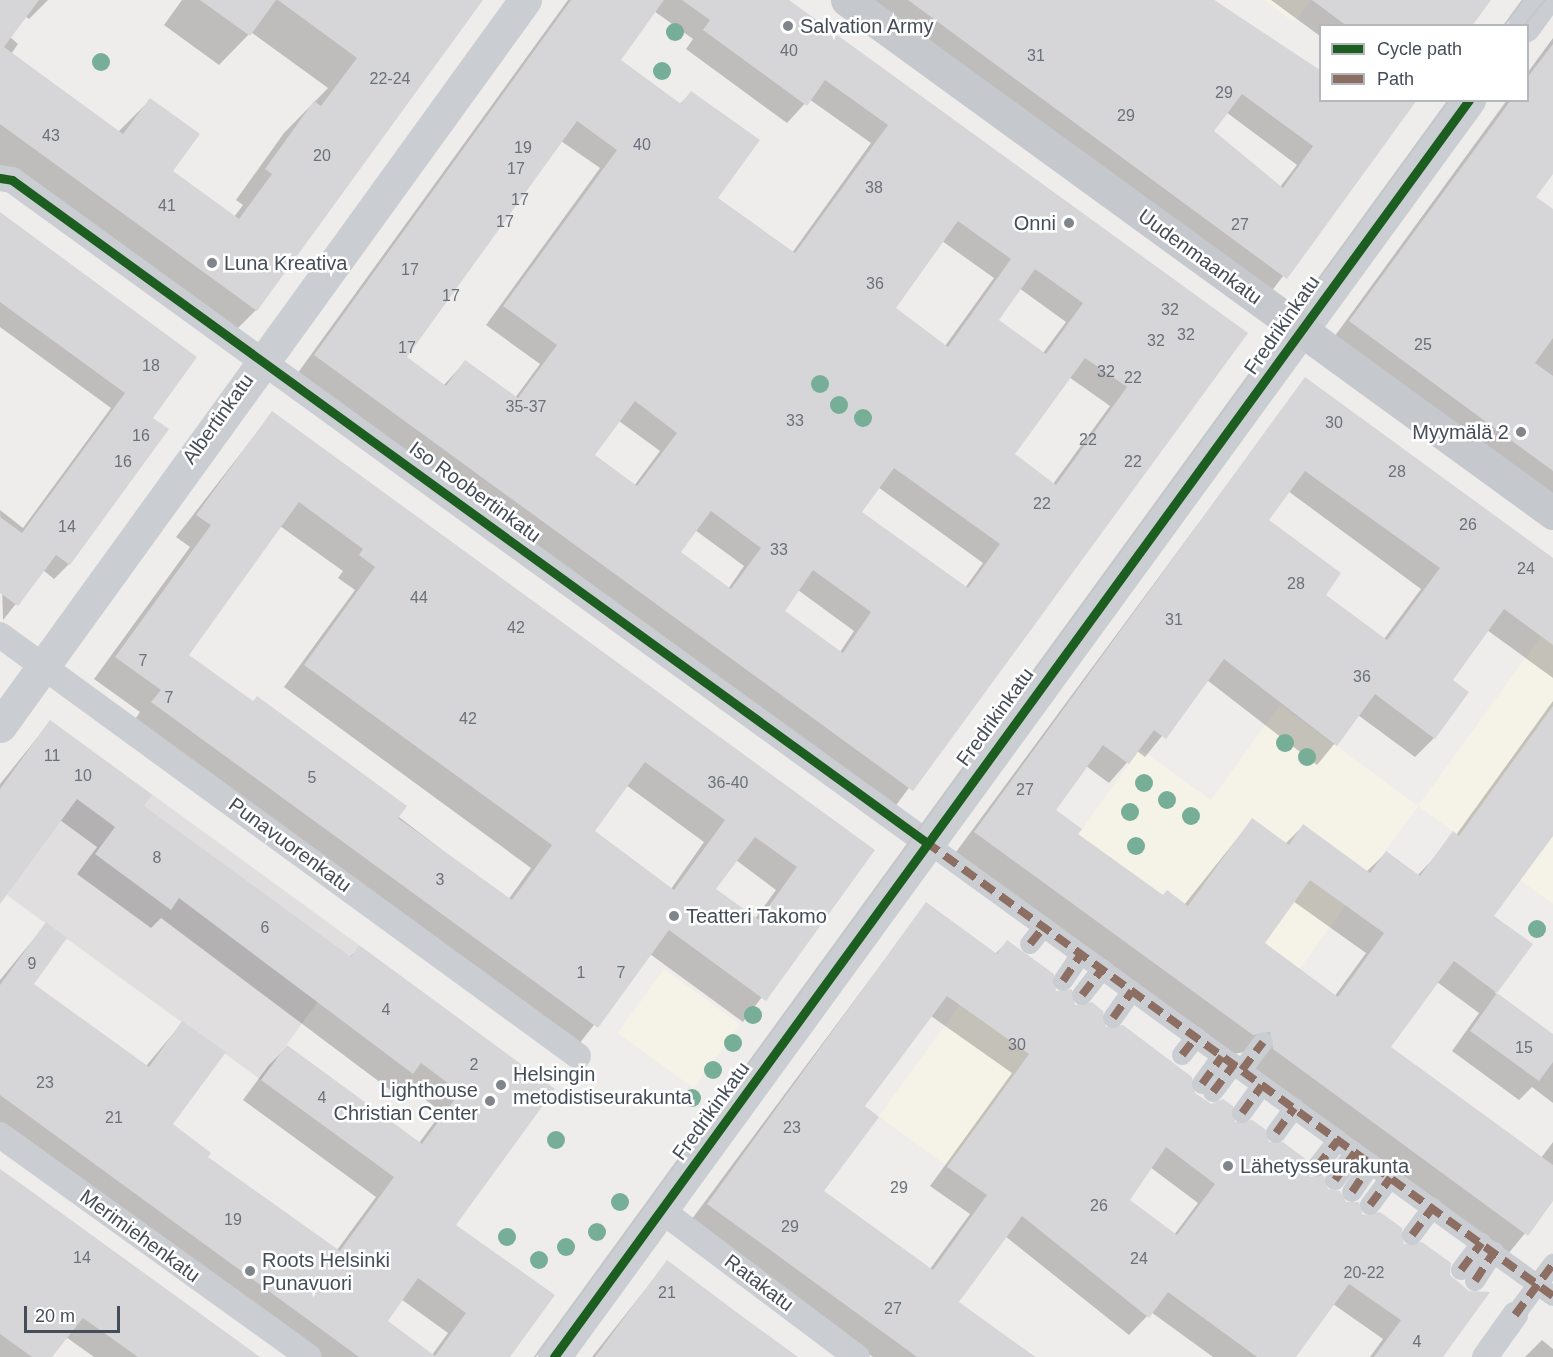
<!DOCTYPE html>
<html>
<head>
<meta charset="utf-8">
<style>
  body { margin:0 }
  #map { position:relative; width:1553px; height:1357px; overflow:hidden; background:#eeedec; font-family:Arial,sans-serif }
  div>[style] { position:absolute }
  .commercial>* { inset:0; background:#f5f2e7; transform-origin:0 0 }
  .education>* { inset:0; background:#e0dede }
  .shadow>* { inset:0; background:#0003 }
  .building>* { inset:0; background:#d6d6d8 }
  .pedestrian>* { height:20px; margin:-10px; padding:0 10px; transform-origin:10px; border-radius:10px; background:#cacdd1 }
  .minor>* { height:26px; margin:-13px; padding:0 13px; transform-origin:13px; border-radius:13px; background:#cacdd1 }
  .tertiary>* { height:33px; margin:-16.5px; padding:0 16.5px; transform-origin:16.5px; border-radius:16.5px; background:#cacdd1 }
  .primary>* { height:33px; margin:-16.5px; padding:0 16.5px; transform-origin:16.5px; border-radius:16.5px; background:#c5c8cd }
  .tram>* { height:1.5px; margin:-0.75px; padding:0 0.75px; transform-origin:0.75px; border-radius:0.75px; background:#c4c6c8 }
  .quiet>* { height:8px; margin-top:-4px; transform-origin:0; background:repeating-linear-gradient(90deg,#8d6e63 0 15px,transparent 0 23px) }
  .cycleway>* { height:9px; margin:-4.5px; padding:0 4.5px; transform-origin:4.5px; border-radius:4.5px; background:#1b5e20 }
  .trees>* { width:18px; height:18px; margin:-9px; border-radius:50%; background:#77ae97 }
  .dots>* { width:16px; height:16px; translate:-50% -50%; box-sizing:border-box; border:3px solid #fff; border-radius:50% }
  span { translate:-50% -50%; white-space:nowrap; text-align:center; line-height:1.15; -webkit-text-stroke:5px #fff; paint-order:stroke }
  .number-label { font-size:16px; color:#6a717a }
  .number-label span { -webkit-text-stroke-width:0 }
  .poi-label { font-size:20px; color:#444d59 }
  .left { translate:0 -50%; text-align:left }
  .right { translate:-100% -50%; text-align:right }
  .street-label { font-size:20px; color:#444d59 }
  .legend { position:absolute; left:1319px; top:24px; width:210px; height:78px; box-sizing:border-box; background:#fff; border:2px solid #b4b8bd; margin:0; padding:8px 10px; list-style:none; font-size:18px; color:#444d59 }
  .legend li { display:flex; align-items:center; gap:12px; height:30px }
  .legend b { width:30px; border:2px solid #b4b8bd }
  .scale { position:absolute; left:24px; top:1306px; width:96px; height:27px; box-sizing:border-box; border:3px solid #444d59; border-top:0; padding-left:8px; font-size:18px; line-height:21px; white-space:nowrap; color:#444d59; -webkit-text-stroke:4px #fff; paint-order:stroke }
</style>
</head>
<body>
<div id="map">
  <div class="commercial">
    <i style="clip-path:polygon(1264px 0,1311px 0,1294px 22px)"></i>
    <i style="clip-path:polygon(1553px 620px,1553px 904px,1418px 806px,1252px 1034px,1044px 882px,1140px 749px,1211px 800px,1280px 705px,1418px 806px)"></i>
    <i style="left:1007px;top:940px;width:85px;height:218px;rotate:36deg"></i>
    <i style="left:664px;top:969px;width:94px;height:79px;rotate:36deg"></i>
  </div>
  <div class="education">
    <i style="clip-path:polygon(50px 720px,359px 945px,261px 1080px,0 890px,0 789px)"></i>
  </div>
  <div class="shadow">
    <i style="clip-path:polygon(0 0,48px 0,29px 19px,25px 16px,10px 37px,18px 44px,11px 54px,118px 132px,150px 100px,171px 171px,234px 217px,243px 205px,236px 200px,284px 133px,328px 88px,251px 32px,219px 65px,164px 25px,182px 0,481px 0,256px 310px,226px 340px,0 176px)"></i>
    <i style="clip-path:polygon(evenodd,568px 0,786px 0,1246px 333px,894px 808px,297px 374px,568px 0,654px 11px,693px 39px,686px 49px,787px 123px,809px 99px,871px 143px,792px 253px,716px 199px,691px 93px,679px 105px,619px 61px,654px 11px,568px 0,561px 141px,600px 168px,486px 325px,540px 364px,515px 398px,465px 362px,443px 386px,405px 358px,561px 141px,568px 0,942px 241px,994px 278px,945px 346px,894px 309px,942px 241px,568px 0,1019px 288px,1066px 322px,1043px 353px,997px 320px,1019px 288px,568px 0,1069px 377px,1110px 406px,1053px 484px,1013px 455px,1069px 377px,568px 0,619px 421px,660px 451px,634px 486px,593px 455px,619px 421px,568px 0,878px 487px,983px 563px,965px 588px,860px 512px,878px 487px,568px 0,695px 530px,744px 566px,728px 589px,678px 553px,695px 530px,568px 0,798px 590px,854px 631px,840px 652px,783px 611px,798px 590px)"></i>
    <i style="clip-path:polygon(evenodd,866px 0,1214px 0,1320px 73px,1320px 100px,1416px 100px,1268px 296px,866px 0,1226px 112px,1297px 165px,1280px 187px,1212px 131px,1226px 112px)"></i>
    <i style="clip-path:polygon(1271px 0,1489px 0,1471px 26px,1320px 26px,1320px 36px)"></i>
    <i style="clip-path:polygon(1553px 38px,1553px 171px,1534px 197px,1553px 211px,1553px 508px,1329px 344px,1507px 100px,1528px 100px,1528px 72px)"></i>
    <i style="clip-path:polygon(0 214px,151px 418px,69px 564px,54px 579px,43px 570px,3px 620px,0 510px,23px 528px,111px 408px,0 327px)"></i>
    <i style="clip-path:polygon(evenodd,1305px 379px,1553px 560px,1553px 678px,1487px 630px,1450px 680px,1434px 738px,1415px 757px,1358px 715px,1317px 765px,1207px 680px,1145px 757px,1137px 751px,1109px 783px,1086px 766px,1054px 810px,1076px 834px,1162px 897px,1184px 905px,1252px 820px,1285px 844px,1303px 826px,1366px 872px,1386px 853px,1417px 876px,1456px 835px,1553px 701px,1553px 833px,1492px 916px,1531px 944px,1495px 993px,1553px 1036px,1553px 1103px,1532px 1087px,1519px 1100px,1452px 1051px,1479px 1013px,1437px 982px,1389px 1048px,1541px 1158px,1553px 1142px,1553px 1199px,1508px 1254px,1254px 1069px,1251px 1051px,1233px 1054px,956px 852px,1305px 379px,1288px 491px,1421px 589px,1384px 639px,1324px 595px,1267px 521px,1288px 491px,1305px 379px,1293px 901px,1366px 953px,1334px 997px,1262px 943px,1293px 901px)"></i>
    <i style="clip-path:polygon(evenodd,272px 413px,872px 851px,743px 1022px,650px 954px,575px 1049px,131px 725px,140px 712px,94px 679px,190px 547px,176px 537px,272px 413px,280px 526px,343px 571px,338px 578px,355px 590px,284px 687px,531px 868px,508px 900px,186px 655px,280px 526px,272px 413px,626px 785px,704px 842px,671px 889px,593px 832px,626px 785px,272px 413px,736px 860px,776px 890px,755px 919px,714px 890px,736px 860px)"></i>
    <i style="clip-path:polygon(evenodd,50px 722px,142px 806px,349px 958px,359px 947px,553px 1089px,454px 1225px,508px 1357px,314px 1357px,0 1128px,0 980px,46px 924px,32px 984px,146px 1066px,182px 1023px,171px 1124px,206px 1157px,337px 1250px,376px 1197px,243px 1100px,268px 1066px,287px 1047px,419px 1143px,442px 1112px,403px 1083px,393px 1092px,161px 918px,151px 928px,77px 874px,97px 847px,60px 820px,0 902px,0 784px,50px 722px,401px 1299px,448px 1333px,432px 1355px,386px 1321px,401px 1299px)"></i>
    <i style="clip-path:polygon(evenodd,926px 904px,995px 954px,1007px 942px,1055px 992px,1403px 1246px,1441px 1357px,1370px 1357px,1383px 1339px,1333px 1304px,1294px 1357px,1213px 1357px,1151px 1312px,1129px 1335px,1005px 1236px,957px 1302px,1035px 1357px,873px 1357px,689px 1223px,926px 904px,931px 1016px,1012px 1073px,930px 1186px,970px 1214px,930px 1269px,822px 1192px,863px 1107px,931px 1016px,926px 904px,1150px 1167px,1198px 1203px,1174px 1235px,1128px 1200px,1150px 1167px)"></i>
    <i style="clip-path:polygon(0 1171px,257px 1357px,94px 1357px,66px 1337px,50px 1357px,0 1357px)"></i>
    <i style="clip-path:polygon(667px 1262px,795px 1357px,592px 1357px)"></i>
    <i style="clip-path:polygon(1542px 1340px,1553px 1349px,1553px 1357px,1525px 1357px)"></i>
  </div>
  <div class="building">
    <i style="clip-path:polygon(0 0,39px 0,4px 47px,123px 134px,150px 98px,200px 134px,173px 171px,239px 219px,272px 174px,265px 169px,314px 101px,321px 106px,357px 58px,278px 0,483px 0,257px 311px,0 124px)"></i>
    <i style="clip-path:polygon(200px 0,276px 0,250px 36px)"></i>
    <i style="clip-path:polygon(evenodd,571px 0,664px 0,621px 60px,681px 104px,691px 91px,760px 140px,718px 198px,795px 253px,888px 125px,825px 80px,807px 106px,703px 30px,710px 20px,682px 0,789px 0,1248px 333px,913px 791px,314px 355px,571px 0,577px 121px,617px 150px,503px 306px,557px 345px,518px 398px,465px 360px,446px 386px,407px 357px,577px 121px,571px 0,958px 221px,1011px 259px,948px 347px,896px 308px,958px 221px,571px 0,1035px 269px,1083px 303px,1046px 354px,999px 320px,1035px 269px,571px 0,1085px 358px,1127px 387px,1056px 485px,1015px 454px,1085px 358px,571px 0,635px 401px,677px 433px,637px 486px,595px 455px,635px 401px,571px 0,894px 468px,1000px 544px,968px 588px,862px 512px,894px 468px,571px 0,711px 511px,761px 548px,731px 589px,681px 552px,711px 511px,571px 0,813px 570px,871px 612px,843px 653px,785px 611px,813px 570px)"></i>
    <i style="clip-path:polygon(evenodd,908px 0,1214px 0,1320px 70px,1320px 100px,1417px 100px,1287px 279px,908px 0,1242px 94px,1313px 146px,1283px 188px,1214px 131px,1242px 94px)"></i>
    <i style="clip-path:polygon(1312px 0,1491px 0,1472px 26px,1347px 26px)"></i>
    <i style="clip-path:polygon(1553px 44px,1553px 174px,1536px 197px,1553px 209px,1553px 338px,1535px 363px,1553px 376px,1553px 471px,1349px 321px,1511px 100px,1527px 100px,1527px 78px)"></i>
    <i style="clip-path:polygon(0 212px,197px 357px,153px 418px,169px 429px,70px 565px,56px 555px,18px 606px,0 593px,0 517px,22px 533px,125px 393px,0 302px)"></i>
    <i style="clip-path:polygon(evenodd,1305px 377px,1553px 558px,1553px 645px,1504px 609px,1453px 680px,1469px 692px,1435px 739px,1375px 694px,1337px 746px,1224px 659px,1166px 739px,1154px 730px,1129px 764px,1103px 745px,1056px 810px,1082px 829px,1078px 834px,1163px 895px,1167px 890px,1188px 906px,1252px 818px,1289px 845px,1303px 824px,1370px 873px,1386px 851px,1420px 876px,1453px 831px,1459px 836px,1553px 706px,1553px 836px,1494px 916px,1533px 944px,1497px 993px,1454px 961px,1391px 1047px,1553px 1165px,1553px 1201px,1528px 1236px,1273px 1049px,1270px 1032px,1253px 1035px,974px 832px,1305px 377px,1305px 471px,1440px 568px,1387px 640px,1326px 595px,1341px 573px,1269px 520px,1305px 471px,1305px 377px,1310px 880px,1384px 933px,1338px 997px,1265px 943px,1310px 880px)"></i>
    <i style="clip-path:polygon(evenodd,272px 411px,875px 850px,766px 1001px,669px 930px,598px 1028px,151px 702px,161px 690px,115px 657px,211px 525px,196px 515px,272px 411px,299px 502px,363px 549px,359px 555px,375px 567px,304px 665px,552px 845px,512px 900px,398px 818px,407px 806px,257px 696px,253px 701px,189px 655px,299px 502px,272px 411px,645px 762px,725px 820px,674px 890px,595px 831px,645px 762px,272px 411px,755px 837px,797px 867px,759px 920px,716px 889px,755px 837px)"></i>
    <i style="clip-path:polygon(evenodd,50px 720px,152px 795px,144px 806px,247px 881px,351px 957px,359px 945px,555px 1089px,456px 1225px,555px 1295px,510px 1357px,359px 1357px,0 1095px,0 985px,46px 922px,67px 938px,34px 984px,149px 1067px,182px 1021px,226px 1052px,173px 1124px,211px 1153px,208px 1157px,340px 1251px,394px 1177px,261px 1080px,287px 1045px,422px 1144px,460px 1092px,421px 1063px,413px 1074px,179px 898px,171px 910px,95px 854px,115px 827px,77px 799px,0 904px,0 789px,50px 720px,418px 1278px,466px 1313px,435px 1356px,388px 1321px,418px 1278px)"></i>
    <i style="clip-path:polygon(evenodd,926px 902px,997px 954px,1007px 940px,1054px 974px,1056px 991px,1072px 989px,1075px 1005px,1092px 1002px,1103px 1011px,1106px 1027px,1123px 1025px,1192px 1077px,1195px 1093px,1211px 1104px,1223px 1099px,1233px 1106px,1235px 1122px,1252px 1120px,1265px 1129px,1269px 1142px,1283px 1142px,1307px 1160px,1310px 1177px,1324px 1176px,1328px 1189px,1340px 1191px,1346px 1202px,1359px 1202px,1363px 1215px,1380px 1212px,1402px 1228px,1404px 1244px,1422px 1242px,1451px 1263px,1450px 1275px,1469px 1291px,1490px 1292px,1443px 1357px,1374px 1357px,1401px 1320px,1349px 1284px,1296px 1357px,1257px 1357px,1168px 1292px,1149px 1318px,1022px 1216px,959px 1302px,1035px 1357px,917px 1357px,707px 1204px,926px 902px,947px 996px,1029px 1054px,947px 1167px,987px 1195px,933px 1270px,824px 1191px,879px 1117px,865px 1106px,947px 996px,926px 902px,1166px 1147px,1215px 1184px,1177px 1235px,1130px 1200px,1166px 1147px)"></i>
    <i style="clip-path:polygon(1497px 993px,1553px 1034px,1553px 1062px,1539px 1081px,1470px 1031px)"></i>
    <i style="clip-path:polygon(0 1169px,24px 1186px,260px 1357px,138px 1357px,83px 1318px,52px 1357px,32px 1357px,0 1334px)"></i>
    <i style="clip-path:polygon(667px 1260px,743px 1317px,798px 1357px,595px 1357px)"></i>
  </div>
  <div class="pedestrian">
    <i style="left:926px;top:842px;width:774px;rotate:35.91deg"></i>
    <i style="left:1030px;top:944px;width:22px;rotate:-51deg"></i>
    <i style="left:1063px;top:981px;width:32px;rotate:-56deg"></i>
    <i style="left:1082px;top:995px;width:33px;rotate:-52deg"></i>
    <i style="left:1113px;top:1018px;width:33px;rotate:-55deg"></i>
    <i style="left:1182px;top:1055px;width:23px;rotate:-52deg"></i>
    <i style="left:1242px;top:1070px;width:35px;rotate:-53deg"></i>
    <i style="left:1202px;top:1084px;width:34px;rotate:-54deg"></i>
    <i style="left:1213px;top:1092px;width:35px;rotate:-53deg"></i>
    <i style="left:1242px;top:1113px;width:34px;rotate:-54deg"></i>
    <i style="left:1276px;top:1133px;width:31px;rotate:-54deg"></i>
    <i style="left:1317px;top:1167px;width:34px;rotate:-52deg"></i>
    <i style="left:1335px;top:1180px;width:34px;rotate:-54deg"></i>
    <i style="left:1352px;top:1192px;width:34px;rotate:-56deg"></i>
    <i style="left:1370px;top:1205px;width:34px;rotate:-53deg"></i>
    <i style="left:1412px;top:1235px;width:34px;rotate:-53deg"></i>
    <i style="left:1461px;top:1270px;width:34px;rotate:-53deg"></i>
    <i style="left:1475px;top:1281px;width:35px;rotate:-57deg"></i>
    <i style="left:1515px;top:1315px;width:64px;rotate:-53.3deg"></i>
  </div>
  <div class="minor">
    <i style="left:0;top:178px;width:12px;rotate:9deg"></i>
    <i style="left:12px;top:180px;width:1129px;rotate:35.92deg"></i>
    <i style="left:0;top:635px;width:715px;rotate:36.07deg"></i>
    <i style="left:0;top:1135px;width:380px;rotate:35.7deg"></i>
    <i style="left:661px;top:1210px;width:245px;rotate:36.9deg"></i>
    <i style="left:1485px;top:1357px;width:52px;rotate:-54.5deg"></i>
  </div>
  <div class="tertiary">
    <i style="left:1524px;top:26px;width:32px;rotate:-54deg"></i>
    <i style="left:0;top:726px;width:896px;rotate:-54.13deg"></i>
    <i style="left:554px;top:1357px;width:1555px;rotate:-53.95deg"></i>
  </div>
  <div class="primary">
    <i style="left:847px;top:0;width:873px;rotate:36deg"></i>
  </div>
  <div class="tram">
    <i style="left:1504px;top:26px;width:32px;rotate:-54deg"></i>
    <i style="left:1524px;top:26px;width:33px;rotate:-51deg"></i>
    <i style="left:535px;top:1357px;width:1554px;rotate:-53.98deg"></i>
    <i style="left:554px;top:1357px;width:1555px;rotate:-53.95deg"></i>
  </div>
  <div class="quiet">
    <i style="left:926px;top:842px;width:774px;rotate:35.91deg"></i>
    <i style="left:1030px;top:944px;width:22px;rotate:-51deg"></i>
    <i style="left:1063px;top:981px;width:32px;rotate:-56deg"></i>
    <i style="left:1082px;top:995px;width:33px;rotate:-52deg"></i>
    <i style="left:1113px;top:1018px;width:33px;rotate:-55deg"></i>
    <i style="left:1182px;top:1055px;width:23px;rotate:-52deg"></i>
    <i style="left:1242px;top:1070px;width:35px;rotate:-53deg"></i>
    <i style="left:1202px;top:1084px;width:34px;rotate:-54deg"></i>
    <i style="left:1213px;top:1092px;width:35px;rotate:-53deg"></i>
    <i style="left:1242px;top:1113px;width:34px;rotate:-54deg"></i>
    <i style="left:1276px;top:1133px;width:31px;rotate:-54deg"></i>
    <i style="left:1317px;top:1167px;width:34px;rotate:-52deg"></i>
    <i style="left:1335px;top:1180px;width:34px;rotate:-54deg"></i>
    <i style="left:1352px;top:1192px;width:34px;rotate:-56deg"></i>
    <i style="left:1370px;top:1205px;width:34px;rotate:-53deg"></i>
    <i style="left:1412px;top:1235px;width:34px;rotate:-53deg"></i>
    <i style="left:1461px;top:1270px;width:34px;rotate:-53deg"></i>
    <i style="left:1475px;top:1281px;width:35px;rotate:-57deg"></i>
    <i style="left:1515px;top:1315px;width:64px;rotate:-53.3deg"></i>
  </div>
  <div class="cycleway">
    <i style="left:0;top:178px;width:12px;rotate:9deg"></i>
    <i style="left:12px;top:180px;width:1129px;rotate:35.92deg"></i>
    <i style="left:554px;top:1357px;width:1555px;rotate:-53.95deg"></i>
  </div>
  <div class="trees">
    <i style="left:675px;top:32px"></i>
    <i style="left:101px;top:62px"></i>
    <i style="left:662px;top:71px"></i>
    <i style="left:820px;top:384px"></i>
    <i style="left:839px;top:405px"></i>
    <i style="left:863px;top:418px"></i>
    <i style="left:1285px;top:743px"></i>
    <i style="left:1307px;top:757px"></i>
    <i style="left:1144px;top:783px"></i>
    <i style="left:1167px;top:800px"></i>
    <i style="left:1130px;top:812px"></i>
    <i style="left:1191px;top:816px"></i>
    <i style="left:1136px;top:846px"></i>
    <i style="left:1537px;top:929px"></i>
    <i style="left:753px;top:1015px"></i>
    <i style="left:733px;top:1043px"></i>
    <i style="left:713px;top:1070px"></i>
    <i style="left:692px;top:1098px"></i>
    <i style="left:556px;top:1140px"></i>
    <i style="left:620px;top:1202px"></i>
    <i style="left:597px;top:1232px"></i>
    <i style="left:507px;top:1237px"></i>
    <i style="left:566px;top:1247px"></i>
    <i style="left:539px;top:1260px"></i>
  </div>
  <div class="dots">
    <i style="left:788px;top:26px;background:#80858c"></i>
    <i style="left:1069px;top:223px;background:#80858c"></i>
    <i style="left:212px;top:263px;background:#80858c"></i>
    <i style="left:1521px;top:432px;background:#80858c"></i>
    <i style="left:674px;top:916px;background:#80858c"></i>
    <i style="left:501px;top:1085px;background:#80858c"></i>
    <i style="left:490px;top:1101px;background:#80858c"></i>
    <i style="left:1228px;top:1166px;background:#80858c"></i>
    <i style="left:250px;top:1271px;background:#80858c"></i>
  </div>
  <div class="number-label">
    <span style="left:789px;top:51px">40</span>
    <span style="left:1036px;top:56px">31</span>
    <span style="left:390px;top:79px">22-24</span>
    <span style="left:1224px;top:93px">29</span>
    <span style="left:1126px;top:116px">29</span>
    <span style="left:51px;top:136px">43</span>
    <span style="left:642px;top:145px">40</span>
    <span style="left:523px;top:148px">19</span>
    <span style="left:322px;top:156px">20</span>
    <span style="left:516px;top:169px">17</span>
    <span style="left:874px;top:188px">38</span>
    <span style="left:520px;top:200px">17</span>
    <span style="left:167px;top:206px">41</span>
    <span style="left:505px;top:222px">17</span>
    <span style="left:1240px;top:225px">27</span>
    <span style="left:410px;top:270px">17</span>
    <span style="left:875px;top:284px">36</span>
    <span style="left:451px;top:296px">17</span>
    <span style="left:1170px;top:310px">32</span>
    <span style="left:1186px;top:335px">32</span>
    <span style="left:1156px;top:341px">32</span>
    <span style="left:1423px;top:345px">25</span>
    <span style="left:407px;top:348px">17</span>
    <span style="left:151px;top:366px">18</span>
    <span style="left:1106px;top:372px">32</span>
    <span style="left:1133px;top:378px">22</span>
    <span style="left:526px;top:407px">35-37</span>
    <span style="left:795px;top:421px">33</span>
    <span style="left:1334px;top:423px">30</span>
    <span style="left:141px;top:436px">16</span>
    <span style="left:1088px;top:440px">22</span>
    <span style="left:123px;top:462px">16</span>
    <span style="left:1133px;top:462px">22</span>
    <span style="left:1397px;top:472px">28</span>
    <span style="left:1042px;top:504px">22</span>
    <span style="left:1468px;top:525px">26</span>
    <span style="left:67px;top:527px">14</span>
    <span style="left:779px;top:550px">33</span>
    <span style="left:1526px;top:569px">24</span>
    <span style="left:1296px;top:584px">28</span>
    <span style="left:419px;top:598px">44</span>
    <span style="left:1174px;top:620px">31</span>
    <span style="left:516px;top:628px">42</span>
    <span style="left:143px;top:661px">7</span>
    <span style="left:1362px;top:677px">36</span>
    <span style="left:169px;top:698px">7</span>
    <span style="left:468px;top:719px">42</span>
    <span style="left:52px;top:756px">11</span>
    <span style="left:83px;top:776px">10</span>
    <span style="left:312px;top:778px">5</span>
    <span style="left:728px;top:783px">36-40</span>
    <span style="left:1025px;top:790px">27</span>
    <span style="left:157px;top:858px">8</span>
    <span style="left:440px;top:880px">3</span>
    <span style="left:265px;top:928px">6</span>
    <span style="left:32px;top:964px">9</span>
    <span style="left:581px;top:973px">1</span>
    <span style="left:621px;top:973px">7</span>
    <span style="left:386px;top:1010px">4</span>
    <span style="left:1017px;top:1045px">30</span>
    <span style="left:1524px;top:1048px">15</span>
    <span style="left:474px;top:1065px">2</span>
    <span style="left:45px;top:1083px">23</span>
    <span style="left:322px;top:1098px">4</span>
    <span style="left:114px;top:1118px">21</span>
    <span style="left:792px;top:1128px">23</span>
    <span style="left:899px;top:1188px">29</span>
    <span style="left:1099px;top:1206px">26</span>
    <span style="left:233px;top:1220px">19</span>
    <span style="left:790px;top:1227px">29</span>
    <span style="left:82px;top:1258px">14</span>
    <span style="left:1139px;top:1259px">24</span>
    <span style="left:1364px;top:1273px">20-22</span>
    <span style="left:667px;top:1293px">21</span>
    <span style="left:893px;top:1309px">27</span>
    <span style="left:1417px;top:1342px">4</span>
  </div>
  <div class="poi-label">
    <span class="left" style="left:800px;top:26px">Salvation Army</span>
    <span class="right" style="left:1056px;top:223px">Onni</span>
    <span class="left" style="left:224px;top:263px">Luna Kreativa</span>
    <span class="right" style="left:1509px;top:432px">Myymälä 2</span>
    <span class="left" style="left:686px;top:916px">Teatteri Takomo</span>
    <span class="left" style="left:513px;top:1086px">Helsingin<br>metodistiseurakunta</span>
    <span class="right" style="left:478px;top:1102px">Lighthouse<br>Christian Center</span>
    <span class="left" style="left:1240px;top:1166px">Lähetysseurakunta</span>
    <span class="left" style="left:262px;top:1272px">Roots Helsinki<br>Punavuori</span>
  </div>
  <div class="street-label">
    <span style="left:1200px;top:257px;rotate:36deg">Uudenmaankatu</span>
    <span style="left:1282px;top:325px;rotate:-55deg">Fredrikinkatu</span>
    <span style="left:218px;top:419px;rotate:-54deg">Albertinkatu</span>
    <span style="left:475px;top:492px;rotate:36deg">Iso Roobertinkatu</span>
    <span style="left:995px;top:717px;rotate:-54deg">Fredrikinkatu</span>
    <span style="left:290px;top:845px;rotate:36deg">Punavuorenkatu</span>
    <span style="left:711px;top:1111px;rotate:-54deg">Fredrikinkatu</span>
    <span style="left:140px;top:1236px;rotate:36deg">Merimiehenkatu</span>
    <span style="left:759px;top:1283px;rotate:37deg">Ratakatu</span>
  </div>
  <ul class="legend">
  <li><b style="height:8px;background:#1b5e20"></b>Cycle path</li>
  <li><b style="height:8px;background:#8d6e63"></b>Path</li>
  </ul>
  <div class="scale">20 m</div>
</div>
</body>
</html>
